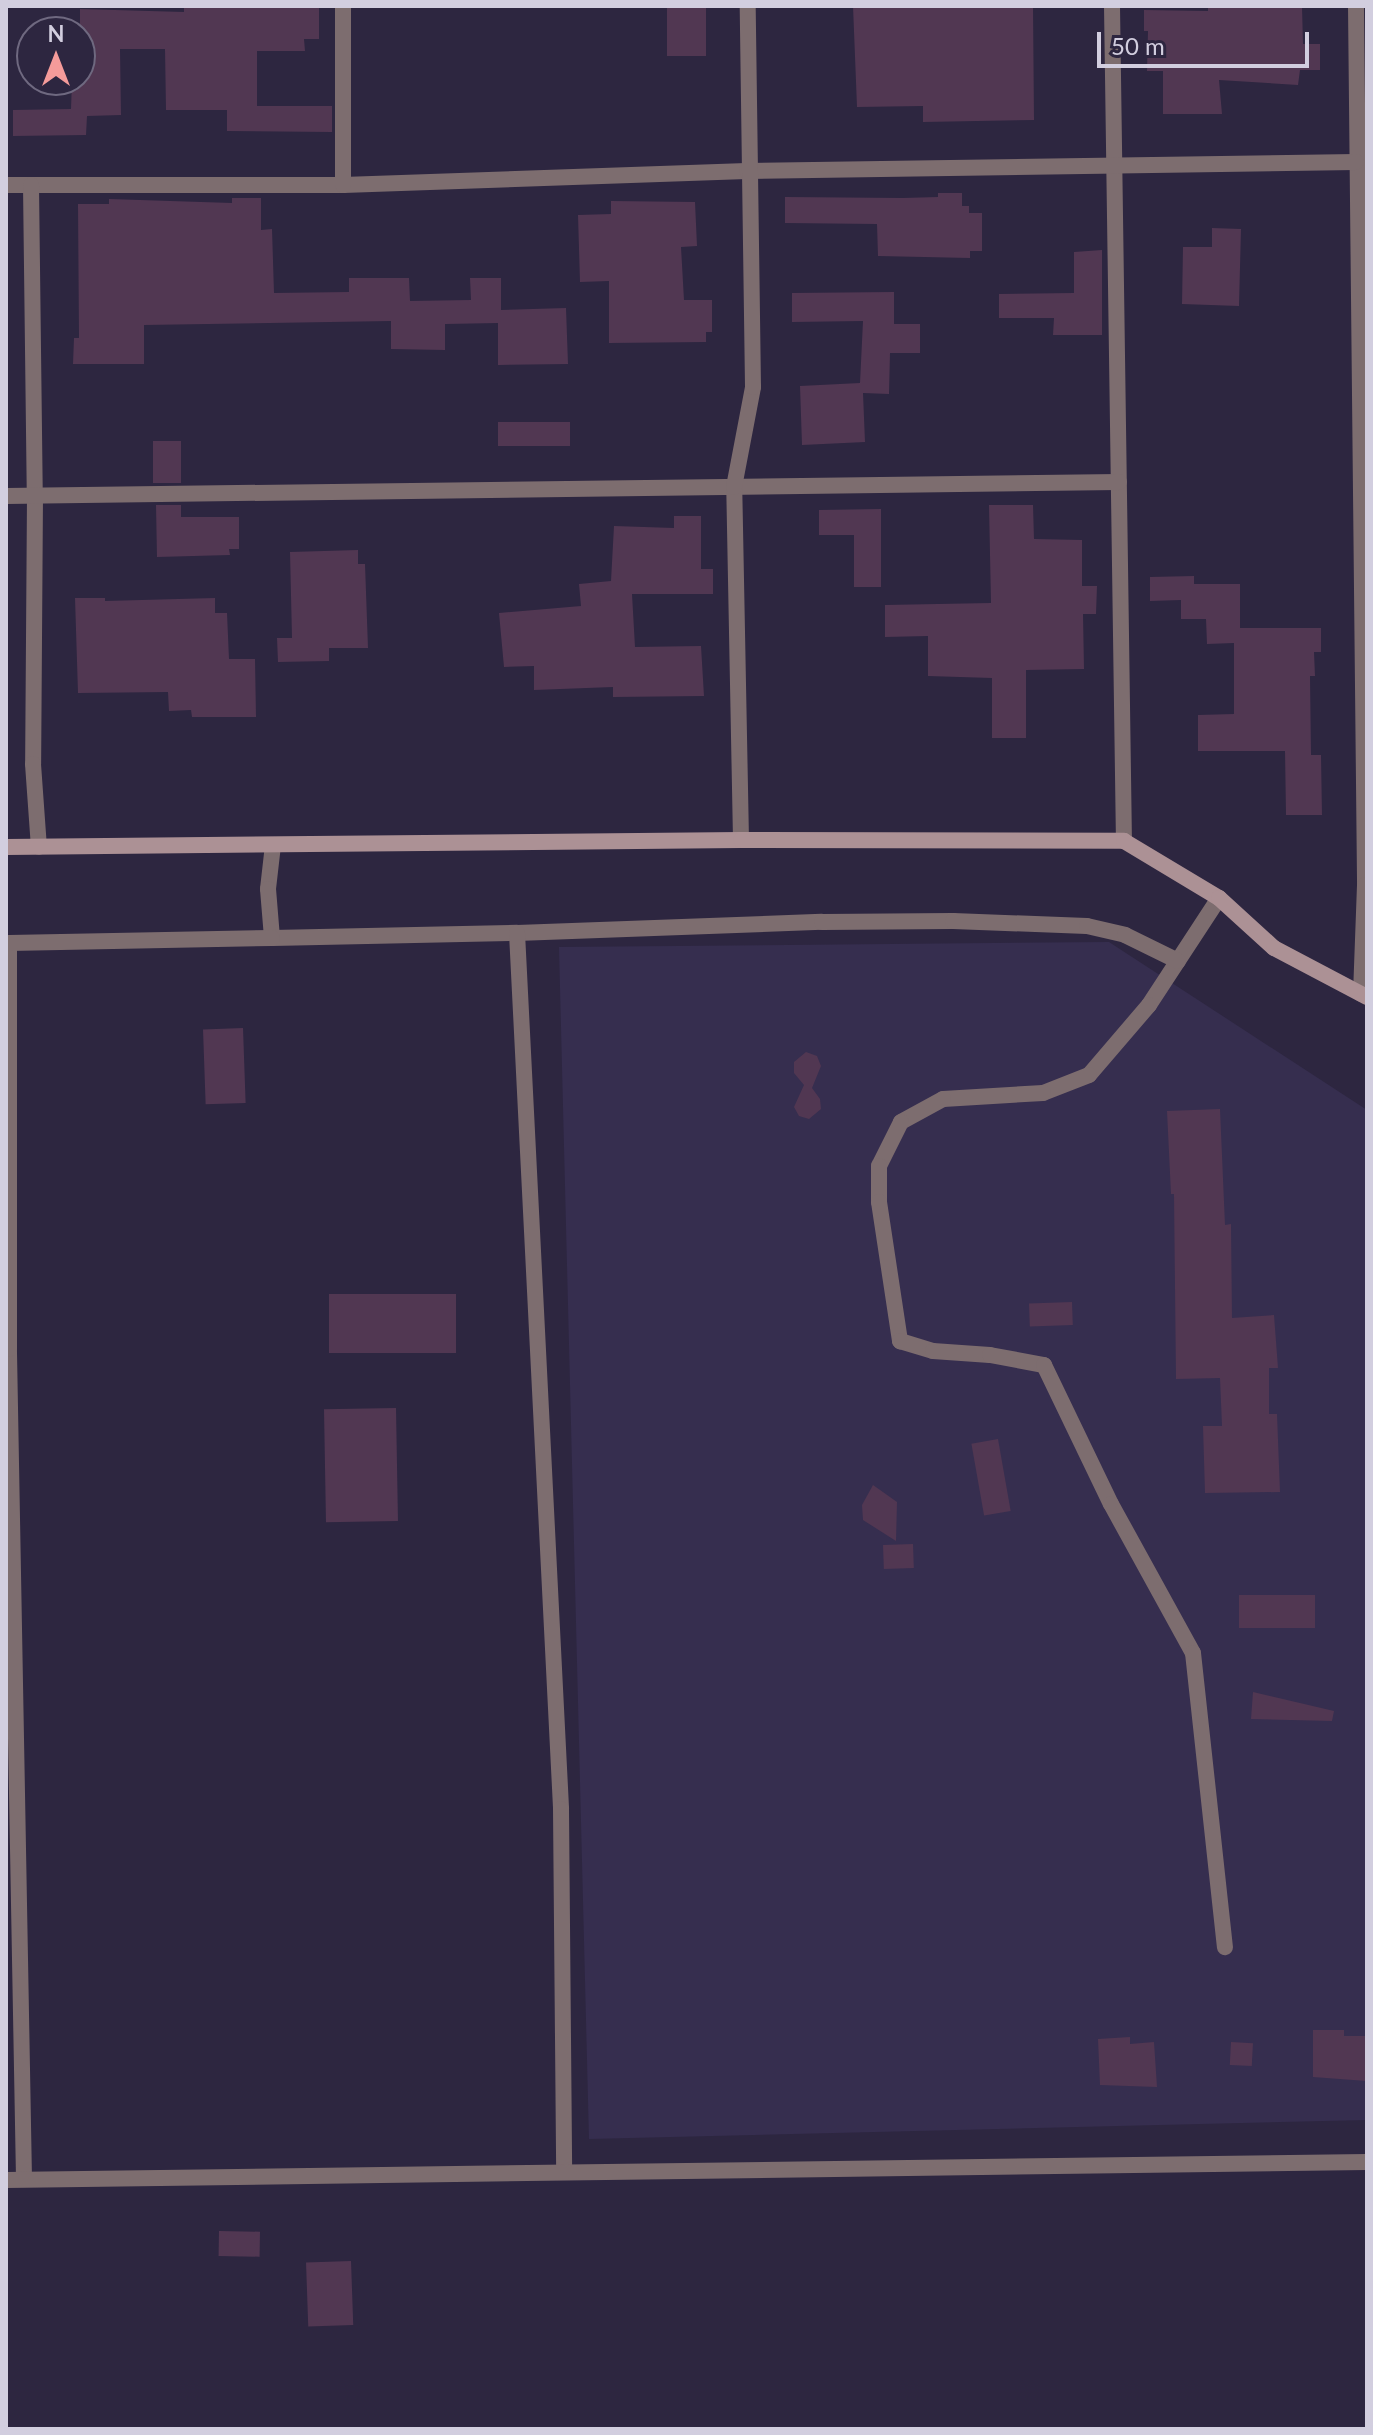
<!DOCTYPE html>
<html>
<head>
<meta charset="utf-8">
<style>
  body { margin:0 }
  #map { position:relative; width:1373px; height:2435px; overflow:hidden; background:#2d2640; font-family:Lato,sans-serif }
  div>[style] { position:absolute }
  .built>* { inset:0; background:#362e4f }
  .building>* { inset:0; background:#513752; transform-origin:0 0 }
  .lane>* { height:16px; margin:-8px; padding:0 8px; transform-origin:8px; border-radius:8px; background:#7d6d6f }
  .street>* { height:16px; margin:-8px; padding:0 8px; transform-origin:8px; border-radius:8px; background:#7d6d6f }
  .secondary>* { height:16px; margin:-8px; padding:0 8px; transform-origin:8px; border-radius:8px; background:#ac9195 }
  span { translate:-50% -50%; white-space:nowrap; text-align:center; line-height:1.15; -webkit-text-stroke:8px #2d2640; paint-order:stroke }
  .frame { position:absolute; inset:0; border:8px solid #d2cedf; pointer-events:none }
  .north { position:absolute; left:16px; top:16px; width:80px; height:80px; box-sizing:border-box; background:#2d2640; border:2px solid #6f6980; border-radius:50%; rotate:0deg; font-size:22px; font-weight:700; line-height:32px; text-align:center; color:#d2cedf }
  .north::after { content:''; display:block; margin:auto; width:28px; height:36px; background:#f59b9a; clip-path:polygon(50% 0,100% 100%,50% 72%,0 100%) }
  .scale { position:absolute; left:1097px; top:32px; width:212px; height:36px; box-sizing:border-box; border:4px solid #d2cedf; border-top:0; padding-left:10px; font-size:24px; line-height:28px; white-space:nowrap; color:#d2cedf; -webkit-text-stroke:6px #2d2640; paint-order:stroke }
</style>
</head>
<body>
<div id="map">
  <div class="built">
    <i style="clip-path:polygon(1109px 942px,1367px 1110px,1367px 2120px,589px 2139px,559px 947px)"></i>
  </div>
  <div class="building">
    <i style="left:667px;top:6px;width:39px;height:50px"></i>
    <i style="clip-path:polygon(853px 6px,1033px 6px,1034px 120px,923px 122px,923px 106px,857px 107px)"></i>
    <i style="clip-path:polygon(1208px 6px,1302px 6px,1303px 44px,1320px 44px,1320px 70px,1300px 70px,1298px 85px,1219px 80px,1222px 114px,1163px 114px,1163px 71px,1147px 71px,1148px 31px,1144px 31px,1144px 10px,1208px 11px)"></i>
    <i style="clip-path:polygon(184px 7px,319px 7px,319px 39px,304px 39px,305px 51px,257px 51px,257px 106px,332px 106px,332px 132px,227px 131px,227px 110px,166px 110px,165px 49px,120px 49px,121px 115px,87px 116px,86px 135px,13px 136px,13px 110px,71px 109px,72px 80px,80px 80px,80px 9px,184px 12px)"></i>
    <i style="clip-path:polygon(938px 193px,962px 193px,962px 206px,969px 206px,969px 213px,982px 213px,982px 251px,970px 251px,970px 258px,878px 256px,877px 224px,785px 223px,785px 197px,903px 198px,938px 197px)"></i>
    <i style="clip-path:polygon(232px 198px,261px 198px,261px 230px,272px 229px,274px 293px,349px 292px,349px 278px,409px 278px,410px 301px,471px 300px,470px 278px,501px 278px,501px 310px,566px 308px,568px 364px,498px 365px,498px 323px,445px 324px,445px 350px,391px 349px,391px 321px,144px 325px,144px 364px,73px 364px,74px 338px,79px 338px,78px 204px,109px 204px,109px 199px,232px 203px)"></i>
    <i style="clip-path:polygon(611px 201px,695px 202px,697px 246px,681px 247px,684px 300px,712px 300px,712px 332px,706px 332px,706px 342px,609px 343px,609px 281px,580px 282px,578px 215px,611px 214px)"></i>
    <i style="clip-path:polygon(1212px 228px,1241px 229px,1239px 306px,1182px 304px,1183px 247px,1212px 247px)"></i>
    <i style="clip-path:polygon(1102px 250px,1102px 335px,1053px 335px,1054px 318px,999px 318px,999px 294px,1074px 293px,1074px 252px)"></i>
    <i style="clip-path:polygon(894px 292px,894px 324px,920px 324px,920px 353px,890px 353px,889px 394px,863px 393px,865px 442px,802px 445px,800px 386px,860px 383px,863px 321px,792px 322px,792px 293px)"></i>
    <i style="left:498px;top:422px;width:72px;height:24px"></i>
    <i style="left:181px;top:441px;width:42px;height:28px;rotate:90deg"></i>
    <i style="clip-path:polygon(156px 505px,181px 505px,181px 517px,239px 517px,239px 549px,229px 549px,230px 555px,157px 557px)"></i>
    <i style="clip-path:polygon(989px 505px,1033px 505px,1034px 539px,1082px 540px,1082px 586px,1097px 586px,1096px 614px,1083px 614px,1084px 669px,1026px 670px,1026px 738px,992px 738px,992px 678px,928px 676px,928px 636px,885px 637px,885px 605px,991px 603px)"></i>
    <i style="clip-path:polygon(881px 509px,881px 587px,854px 587px,854px 535px,819px 535px,819px 510px)"></i>
    <i style="clip-path:polygon(674px 516px,701px 516px,701px 569px,713px 569px,713px 594px,632px 594px,635px 647px,701px 646px,704px 696px,613px 697px,613px 687px,534px 690px,534px 666px,504px 667px,499px 613px,581px 606px,579px 584px,611px 581px,614px 526px,674px 528px)"></i>
    <i style="clip-path:polygon(358px 550px,358px 564px,365px 564px,368px 648px,329px 648px,329px 661px,278px 662px,277px 638px,292px 638px,290px 552px)"></i>
    <i style="clip-path:polygon(1194px 576px,1194px 584px,1240px 584px,1240px 628px,1321px 628px,1321px 652px,1314px 652px,1315px 676px,1310px 676px,1311px 755px,1321px 755px,1322px 815px,1286px 815px,1285px 751px,1198px 751px,1198px 715px,1234px 714px,1234px 643px,1207px 644px,1206px 619px,1181px 619px,1181px 600px,1150px 601px,1150px 577px)"></i>
    <i style="clip-path:polygon(75px 598px,105px 598px,105px 601px,215px 598px,215px 613px,227px 613px,229px 659px,255px 659px,256px 717px,192px 717px,191px 710px,169px 711px,168px 692px,78px 693px)"></i>
    <i style="left:243px;top:1028px;width:75px;height:40px;rotate:88deg"></i>
    <i style="clip-path:polygon(806px 1052px,817px 1056px,821px 1066px,812px 1088px,820px 1099px,821px 1109px,809px 1119px,799px 1116px,794px 1107px,804px 1085px,794px 1073px,794px 1062px)"></i>
    <i style="clip-path:polygon(1220px 1109px,1225px 1225px,1231px 1224px,1232px 1318px,1274px 1315px,1278px 1368px,1269px 1368px,1269px 1414px,1277px 1414px,1280px 1492px,1205px 1493px,1203px 1426px,1222px 1426px,1220px 1378px,1176px 1379px,1174px 1194px,1171px 1194px,1167px 1111px)"></i>
    <i style="left:329px;top:1294px;width:127px;height:59px"></i>
    <i style="left:1072px;top:1302px;width:23px;height:43px;rotate:88deg"></i>
    <i style="left:396px;top:1408px;width:113px;height:72px;rotate:89deg"></i>
    <i style="left:998px;top:1439px;width:73px;height:27px;rotate:80deg"></i>
    <i style="clip-path:polygon(873px 1485px,897px 1502px,896px 1541px,863px 1520px,862px 1505px)"></i>
    <i style="left:913px;top:1544px;width:24px;height:30px;rotate:88deg"></i>
    <i style="left:1239px;top:1595px;width:76px;height:33px"></i>
    <i style="clip-path:polygon(1253px 1692px,1334px 1711px,1332px 1721px,1251px 1719px)"></i>
    <i style="clip-path:polygon(1313px 2030px,1344px 2030px,1344px 2036px,1367px 2036px,1367px 2081px,1313px 2077px)"></i>
    <i style="clip-path:polygon(1130px 2037px,1130px 2044px,1154px 2042px,1157px 2087px,1100px 2085px,1098px 2039px)"></i>
    <i style="left:1231px;top:2042px;width:22px;height:23px;rotate:3deg"></i>
    <i style="left:219px;top:2231px;width:41px;height:25px;rotate:1deg"></i>
    <i style="left:351px;top:2261px;width:64px;height:45px;rotate:88deg"></i>
  </div>
  <div class="lane">
    <i style="left:1219px;top:898px;width:128px;rotate:123.2deg"></i>
    <i style="left:1149px;top:1005px;width:92px;rotate:130.6deg"></i>
    <i style="left:1089px;top:1075px;width:49px;rotate:158.6deg"></i>
    <i style="left:1043px;top:1093px;width:100px;rotate:176.6deg"></i>
    <i style="left:943px;top:1099px;width:48px;rotate:151.3deg"></i>
    <i style="left:901px;top:1122px;width:49px;rotate:116.6deg"></i>
    <i style="left:879px;top:1166px;width:36px;rotate:90deg"></i>
    <i style="left:879px;top:1202px;width:141px;rotate:81.4deg"></i>
    <i style="left:900px;top:1341px;width:34px;rotate:17deg"></i>
    <i style="left:933px;top:1351px;width:57px;rotate:4deg"></i>
    <i style="left:990px;top:1355px;width:55px;rotate:10.5deg"></i>
    <i style="left:1044px;top:1365px;width:154px;rotate:64.3deg"></i>
    <i style="left:1111px;top:1504px;width:170px;rotate:61.2deg"></i>
    <i style="left:1193px;top:1653px;width:296px;rotate:83.8deg"></i>
    <i style="left:517px;top:933px;width:305px;rotate:-2.1deg"></i>
    <i style="left:822px;top:922px;width:131px;rotate:-0.4deg"></i>
    <i style="left:953px;top:921px;width:134px;rotate:2.1deg"></i>
    <i style="left:1087px;top:926px;width:39px;rotate:13deg"></i>
    <i style="left:1125px;top:935px;width:59px;rotate:26.1deg"></i>
  </div>
  <div class="street">
    <i style="left:1112px;top:6px;width:835px;rotate:89.18deg"></i>
    <i style="left:1356px;top:6px;width:879px;rotate:89.41deg"></i>
    <i style="left:1365px;top:885px;width:109px;rotate:92.1deg"></i>
    <i style="left:6px;top:185px;width:337px"></i>
    <i style="left:343px;top:185px;width:404px;rotate:-2deg"></i>
    <i style="left:747px;top:171px;width:609px;rotate:-0.85deg"></i>
    <i style="left:31px;top:185px;width:311px;rotate:89.3deg"></i>
    <i style="left:35px;top:496px;width:268px;rotate:90.4deg"></i>
    <i style="left:33px;top:764px;width:83px;rotate:85.9deg"></i>
    <i style="left:343px;top:185px;width:179px;rotate:-90deg"></i>
    <i style="left:6px;top:496px;width:1113px;rotate:-0.72deg"></i>
    <i style="left:741px;top:840px;width:353px;rotate:-91.1deg"></i>
    <i style="left:734px;top:487px;width:102px;rotate:-79.2deg"></i>
    <i style="left:753px;top:387px;width:381px;rotate:-90.8deg"></i>
    <i style="left:273px;top:845px;width:44px;rotate:96.5deg"></i>
    <i style="left:268px;top:889px;width:49px;rotate:85.3deg"></i>
    <i style="left:272px;top:938px;width:245px;rotate:-1.2deg"></i>
    <i style="left:517px;top:933px;width:877px;rotate:87.12deg"></i>
    <i style="left:561px;top:1809px;width:361px;rotate:89.5deg"></i>
    <i style="left:24px;top:2179px;width:830px;rotate:-91.04deg"></i>
    <i style="left:9px;top:1349px;width:406px;rotate:-90deg"></i>
    <i style="left:9px;top:943px;width:263px;rotate:-1.1deg"></i>
    <i style="left:6px;top:2180px;width:1361px;rotate:-0.76deg"></i>
  </div>
  <div class="secondary">
    <i style="left:6px;top:847px;width:735px;rotate:-0.55deg"></i>
    <i style="left:741px;top:840px;width:383px;rotate:0.1deg"></i>
    <i style="left:1124px;top:841px;width:111px;rotate:31deg"></i>
    <i style="left:1219px;top:898px;width:74px;rotate:42.3deg"></i>
    <i style="left:1274px;top:948px;width:105px;rotate:27.8deg"></i>
  </div>
  <div class="frame"></div>
  <div class="north">N</div>
  <div class="scale">50 m</div>
</div>
</body>
</html>
